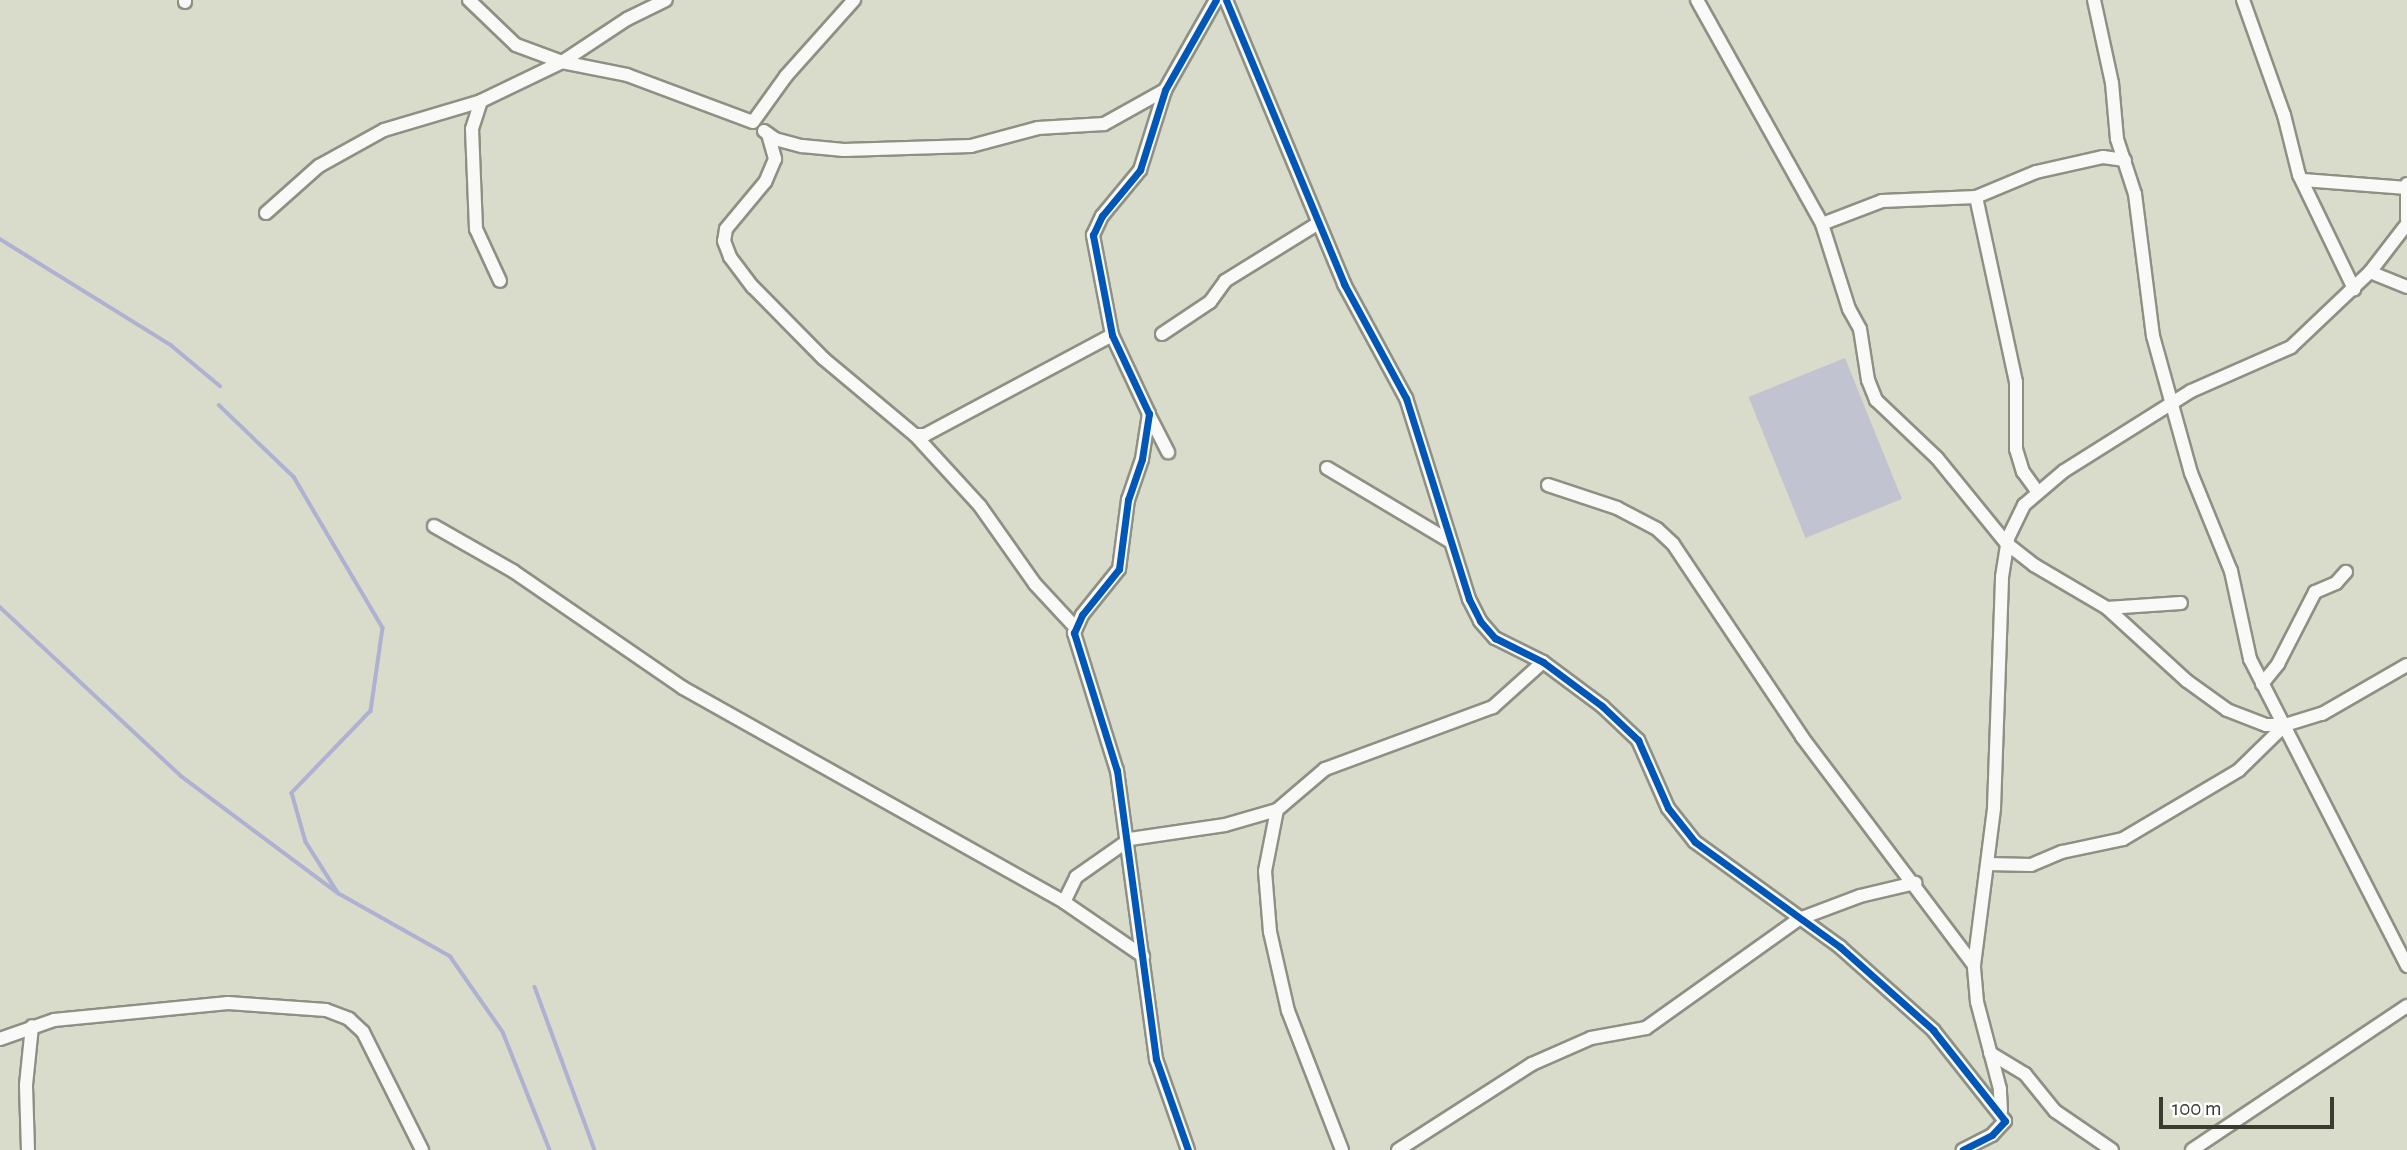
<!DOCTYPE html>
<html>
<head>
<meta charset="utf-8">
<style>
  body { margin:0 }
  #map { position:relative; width:2407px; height:1150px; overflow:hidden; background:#d9dbcb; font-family:"Alegreya Sans",sans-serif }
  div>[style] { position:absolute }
  .green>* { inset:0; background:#c1c3d0; transform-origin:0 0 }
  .stream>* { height:3.5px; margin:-1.75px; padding:0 1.75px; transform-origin:1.75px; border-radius:1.75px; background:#aeb1d1 }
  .roads { filter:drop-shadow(2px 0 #8e9084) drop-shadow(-2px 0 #8e9084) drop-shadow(0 2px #8e9084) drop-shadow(0 -2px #8e9084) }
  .street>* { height:12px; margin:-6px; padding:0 6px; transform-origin:6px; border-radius:6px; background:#f9faf7 }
  .cycleway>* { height:7px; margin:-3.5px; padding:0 3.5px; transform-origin:3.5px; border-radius:3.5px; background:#0057b8 }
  span { translate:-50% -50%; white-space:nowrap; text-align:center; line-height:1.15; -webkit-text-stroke:7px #fff; paint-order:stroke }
  .scale { position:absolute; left:2159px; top:1097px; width:175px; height:32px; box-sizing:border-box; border:4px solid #3b3b30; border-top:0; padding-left:9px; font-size:21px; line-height:24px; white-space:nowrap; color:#3b3b30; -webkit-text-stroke:5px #fff; paint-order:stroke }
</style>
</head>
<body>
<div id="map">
  <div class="green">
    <i style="left:1845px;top:358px;width:152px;height:104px;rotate:68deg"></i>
  </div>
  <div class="stream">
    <i style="left:0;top:239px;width:201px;rotate:31.8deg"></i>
    <i style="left:171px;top:345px;width:64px;rotate:39.9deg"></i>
    <i style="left:219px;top:405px;width:104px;rotate:43.8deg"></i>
    <i style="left:294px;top:477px;width:175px;rotate:59.5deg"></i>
    <i style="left:383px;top:628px;width:84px;rotate:98.2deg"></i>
    <i style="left:371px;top:711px;width:114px;rotate:133.9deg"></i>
    <i style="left:292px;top:793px;width:51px;rotate:74.1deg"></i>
    <i style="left:306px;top:842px;width:58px;rotate:57.7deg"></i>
    <i style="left:0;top:607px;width:248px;rotate:43deg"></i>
    <i style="left:181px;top:776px;width:196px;rotate:36.7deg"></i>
    <i style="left:338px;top:893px;width:129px;rotate:29.4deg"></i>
    <i style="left:450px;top:956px;width:93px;rotate:55.1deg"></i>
    <i style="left:503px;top:1032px;width:127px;rotate:68.3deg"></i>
    <i style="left:535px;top:987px;width:174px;rotate:69.8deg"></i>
  </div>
  <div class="roads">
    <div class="street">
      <i style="left:185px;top:0;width:2px;rotate:90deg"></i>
      <i style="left:469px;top:0;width:65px;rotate:43.8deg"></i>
      <i style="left:516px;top:45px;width:49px;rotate:20.3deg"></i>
      <i style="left:562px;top:62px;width:78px;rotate:-33.5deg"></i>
      <i style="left:627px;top:19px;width:43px;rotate:-26deg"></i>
      <i style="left:1226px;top:0;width:308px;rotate:67.4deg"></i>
      <i style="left:1344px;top:284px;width:130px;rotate:61.5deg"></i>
      <i style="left:1406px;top:398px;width:211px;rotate:72.6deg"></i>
      <i style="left:1469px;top:599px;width:25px;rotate:63deg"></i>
      <i style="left:1480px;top:621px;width:23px;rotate:49deg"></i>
      <i style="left:1495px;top:638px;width:54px;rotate:26.6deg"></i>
      <i style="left:1543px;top:662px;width:74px;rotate:36.7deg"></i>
      <i style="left:1602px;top:706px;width:50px;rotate:43.4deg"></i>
      <i style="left:1638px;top:740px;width:74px;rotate:66.2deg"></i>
      <i style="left:1668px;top:808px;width:43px;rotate:51.5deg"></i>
      <i style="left:1695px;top:842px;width:179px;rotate:35.9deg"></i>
      <i style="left:1840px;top:947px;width:125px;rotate:41.7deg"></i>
      <i style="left:1933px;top:1030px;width:116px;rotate:51.6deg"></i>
      <i style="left:2005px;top:1121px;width:19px;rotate:133deg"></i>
      <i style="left:1992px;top:1135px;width:33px;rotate:153deg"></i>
      <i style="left:1697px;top:0;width:257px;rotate:60.8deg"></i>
      <i style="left:1822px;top:224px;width:89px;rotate:72.4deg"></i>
      <i style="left:1849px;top:309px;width:23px;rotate:61deg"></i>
      <i style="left:1860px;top:329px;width:52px;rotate:81.1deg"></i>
      <i style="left:1868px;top:380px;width:22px;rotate:68deg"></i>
      <i style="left:1876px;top:400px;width:84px;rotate:43.6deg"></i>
      <i style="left:1937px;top:458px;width:109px;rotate:50.9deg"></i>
      <i style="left:2006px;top:543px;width:36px;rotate:38deg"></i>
      <i style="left:2034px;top:565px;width:85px;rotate:30.5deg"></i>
      <i style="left:2107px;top:608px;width:108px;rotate:42.4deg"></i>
      <i style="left:2187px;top:681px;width:49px;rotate:35.9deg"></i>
      <i style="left:2227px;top:710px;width:42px;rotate:21deg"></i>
      <i style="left:2266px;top:725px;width:19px"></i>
      <i style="left:2285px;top:725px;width:39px;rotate:-17deg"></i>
      <i style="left:2322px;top:714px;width:98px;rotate:-30deg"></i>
      <i style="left:2094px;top:0;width:85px;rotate:77.8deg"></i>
      <i style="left:2112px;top:83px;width:56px;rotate:84.9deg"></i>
      <i style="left:2117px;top:139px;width:58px;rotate:71.9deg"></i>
      <i style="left:2135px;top:194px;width:143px;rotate:82.8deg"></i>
      <i style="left:2153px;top:336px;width:142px;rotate:74.5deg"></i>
      <i style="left:2191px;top:473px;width:106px;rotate:67.8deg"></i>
      <i style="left:2231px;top:571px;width:90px;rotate:77.8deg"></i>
      <i style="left:2250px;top:659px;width:345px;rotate:62.9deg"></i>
      <i style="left:2243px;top:0;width:122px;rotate:70.4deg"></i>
      <i style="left:2284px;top:115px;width:62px;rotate:76deg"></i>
      <i style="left:2299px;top:175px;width:127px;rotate:64.2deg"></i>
      <i style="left:481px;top:101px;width:29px;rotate:108deg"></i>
      <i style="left:472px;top:129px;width:100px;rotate:87.7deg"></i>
      <i style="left:476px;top:229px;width:57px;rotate:65.2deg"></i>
      <i style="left:764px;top:131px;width:14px;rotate:36deg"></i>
      <i style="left:775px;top:139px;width:28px;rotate:15deg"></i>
      <i style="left:802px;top:146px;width:42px;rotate:5.4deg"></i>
      <i style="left:844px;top:150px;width:127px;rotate:-1.8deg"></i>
      <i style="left:971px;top:146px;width:69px;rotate:-15deg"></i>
      <i style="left:1038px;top:128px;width:66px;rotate:-3.5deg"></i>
      <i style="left:1104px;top:124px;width:70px;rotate:-29.1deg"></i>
      <i style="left:768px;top:134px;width:26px;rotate:74deg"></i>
      <i style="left:775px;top:159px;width:25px;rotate:113deg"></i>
      <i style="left:765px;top:182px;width:61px;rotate:129.7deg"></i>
      <i style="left:726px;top:229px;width:12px;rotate:99deg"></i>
      <i style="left:724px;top:241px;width:17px;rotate:69deg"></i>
      <i style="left:730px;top:257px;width:38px;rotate:53deg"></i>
      <i style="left:753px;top:287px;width:101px;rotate:45.4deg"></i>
      <i style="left:824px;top:359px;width:119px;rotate:39.9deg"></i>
      <i style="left:915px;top:435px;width:10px"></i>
      <i style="left:925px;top:435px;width:212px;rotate:-28.1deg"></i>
      <i style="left:2303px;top:180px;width:104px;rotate:4.4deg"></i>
      <i style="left:2407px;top:184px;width:35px;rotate:90deg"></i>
      <i style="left:266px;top:213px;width:71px;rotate:-41.6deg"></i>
      <i style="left:319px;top:166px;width:74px;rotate:-29deg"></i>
      <i style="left:384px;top:130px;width:101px;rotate:-16.6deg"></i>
      <i style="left:481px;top:101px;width:90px;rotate:-25.7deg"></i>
      <i style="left:562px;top:62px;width:66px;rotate:11.3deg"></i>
      <i style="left:627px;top:75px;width:134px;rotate:20.5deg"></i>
      <i style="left:753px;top:122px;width:57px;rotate:-54.3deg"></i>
      <i style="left:786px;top:76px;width:102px;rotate:-48.2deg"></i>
      <i style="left:1822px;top:224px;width:64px;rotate:-21deg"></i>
      <i style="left:1882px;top:201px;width:94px;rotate:-2.4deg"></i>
      <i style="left:2370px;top:272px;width:40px;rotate:22deg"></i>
      <i style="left:1162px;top:334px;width:58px;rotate:-33.7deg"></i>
      <i style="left:1210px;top:302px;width:26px;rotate:-54deg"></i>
      <i style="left:1225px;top:281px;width:108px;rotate:-31.8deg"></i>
      <i style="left:1149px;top:415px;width:42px;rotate:62.8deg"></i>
      <i style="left:915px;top:435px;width:96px;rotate:47.5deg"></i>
      <i style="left:980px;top:506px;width:95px;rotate:54.8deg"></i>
      <i style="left:1035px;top:584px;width:59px;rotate:47.1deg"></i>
      <i style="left:1327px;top:468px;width:144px;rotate:30.8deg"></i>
      <i style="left:1548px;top:485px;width:73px;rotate:18.4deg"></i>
      <i style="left:1617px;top:508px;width:45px;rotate:27.7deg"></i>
      <i style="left:1657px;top:529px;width:22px;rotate:43deg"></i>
      <i style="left:1673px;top:544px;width:232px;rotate:56.2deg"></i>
      <i style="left:1802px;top:737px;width:286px;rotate:53deg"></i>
      <i style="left:2037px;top:491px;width:24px;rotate:-126deg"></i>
      <i style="left:2023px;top:472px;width:24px;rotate:-107deg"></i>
      <i style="left:2016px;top:449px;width:67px;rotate:-90deg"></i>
      <i style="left:2016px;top:382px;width:189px;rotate:-102.2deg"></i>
      <i style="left:1976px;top:197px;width:65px;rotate:-22.6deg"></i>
      <i style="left:2036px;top:172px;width:69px;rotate:-12.6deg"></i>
      <i style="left:2103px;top:157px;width:22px;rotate:8deg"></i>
      <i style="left:434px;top:526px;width:91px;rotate:29.7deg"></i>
      <i style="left:513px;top:571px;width:206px;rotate:34.5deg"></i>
      <i style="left:683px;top:688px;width:437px;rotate:29.3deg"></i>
      <i style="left:1064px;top:902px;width:96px;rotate:34.4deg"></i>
      <i style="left:2107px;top:608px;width:74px;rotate:-3.9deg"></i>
      <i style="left:2262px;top:684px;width:26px;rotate:-51deg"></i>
      <i style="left:2278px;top:664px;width:81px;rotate:-62.8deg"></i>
      <i style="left:2315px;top:592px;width:23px;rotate:-23deg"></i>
      <i style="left:2336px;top:583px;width:15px;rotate:-48deg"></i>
      <i style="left:1988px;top:864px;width:43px;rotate:1.3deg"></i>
      <i style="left:2031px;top:865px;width:34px;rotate:-23deg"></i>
      <i style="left:2062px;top:852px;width:62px;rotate:-12deg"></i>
      <i style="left:2123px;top:839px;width:135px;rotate:-30.7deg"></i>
      <i style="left:2239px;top:770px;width:64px;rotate:-44.4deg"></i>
      <i style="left:1064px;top:902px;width:28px;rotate:-64deg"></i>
      <i style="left:1076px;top:877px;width:66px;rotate:-35.1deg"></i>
      <i style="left:1130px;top:839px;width:96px;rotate:-8.4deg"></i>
      <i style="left:1225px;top:825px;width:54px;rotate:-16.1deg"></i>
      <i style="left:0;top:1039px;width:57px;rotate:-19.4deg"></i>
      <i style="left:54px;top:1020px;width:175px;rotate:-5.6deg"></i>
      <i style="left:228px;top:1003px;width:98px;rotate:4.1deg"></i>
      <i style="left:326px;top:1010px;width:25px;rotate:21deg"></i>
      <i style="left:349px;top:1019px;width:19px;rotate:43deg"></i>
      <i style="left:363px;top:1032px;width:132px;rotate:63.4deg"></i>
      <i style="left:1990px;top:1053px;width:41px;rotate:31deg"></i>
      <i style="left:2025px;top:1074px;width:48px;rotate:51deg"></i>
      <i style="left:2055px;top:1111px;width:69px;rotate:34.4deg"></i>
      <i style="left:2001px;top:1111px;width:22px;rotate:-93deg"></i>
      <i style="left:2000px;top:1089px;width:90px;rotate:-104.8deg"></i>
      <i style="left:1977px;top:1002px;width:37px;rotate:-95deg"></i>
      <i style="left:1974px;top:965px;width:158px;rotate:-82.7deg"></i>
      <i style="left:1994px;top:808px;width:231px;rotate:-88deg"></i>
      <i style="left:2002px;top:577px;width:39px;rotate:-81deg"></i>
      <i style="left:2008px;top:538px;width:37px;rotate:-64deg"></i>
      <i style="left:2024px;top:505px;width:52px;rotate:-40.4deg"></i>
      <i style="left:2064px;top:471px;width:150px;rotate:-32.2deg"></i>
      <i style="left:2191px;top:391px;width:109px;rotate:-23.7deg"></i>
      <i style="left:2291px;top:347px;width:109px;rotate:-43.5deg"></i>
      <i style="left:2370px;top:272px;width:61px;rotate:-52.4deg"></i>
      <i style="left:28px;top:1150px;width:65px;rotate:-91.8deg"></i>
      <i style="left:26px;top:1085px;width:59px;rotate:-84.2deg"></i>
      <i style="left:1188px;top:1150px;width:96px;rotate:-109.4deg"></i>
      <i style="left:1156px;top:1059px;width:291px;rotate:-97.7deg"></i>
      <i style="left:1117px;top:771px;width:145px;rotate:-107.3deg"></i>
      <i style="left:1074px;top:633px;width:20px;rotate:-66deg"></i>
      <i style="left:1082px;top:615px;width:59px;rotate:-51.2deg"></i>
      <i style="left:1119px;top:569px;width:70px;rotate:-82.6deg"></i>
      <i style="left:1128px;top:500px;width:43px;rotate:-71.1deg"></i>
      <i style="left:1142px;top:459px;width:46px;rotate:-81.2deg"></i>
      <i style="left:1149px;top:414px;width:87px;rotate:-115.1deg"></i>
      <i style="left:1112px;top:335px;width:102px;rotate:-100.8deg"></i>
      <i style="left:1093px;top:235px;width:21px;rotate:-65deg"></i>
      <i style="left:1102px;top:216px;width:60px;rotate:-50.4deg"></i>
      <i style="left:1140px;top:170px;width:84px;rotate:-72.6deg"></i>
      <i style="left:1165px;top:90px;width:103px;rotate:-60.5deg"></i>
      <i style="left:1342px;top:1150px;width:149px;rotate:-111.2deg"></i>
      <i style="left:1288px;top:1011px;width:81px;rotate:-102.8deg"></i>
      <i style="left:1270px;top:932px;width:61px;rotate:-94.7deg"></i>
      <i style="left:1265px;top:871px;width:62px;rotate:-78.9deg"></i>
      <i style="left:1277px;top:810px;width:63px;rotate:-40.5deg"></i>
      <i style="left:1325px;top:769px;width:179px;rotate:-20.3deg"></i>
      <i style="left:1493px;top:707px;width:67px;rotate:-42deg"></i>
      <i style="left:1398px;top:1150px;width:159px;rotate:-32.7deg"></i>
      <i style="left:1532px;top:1064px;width:64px;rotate:-23.8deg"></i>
      <i style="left:1591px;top:1038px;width:56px;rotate:-10.3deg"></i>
      <i style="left:1646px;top:1028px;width:188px;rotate:-35.5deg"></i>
      <i style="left:1799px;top:919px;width:65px;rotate:-20.7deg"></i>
      <i style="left:1860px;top:896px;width:57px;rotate:-13.3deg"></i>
      <i style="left:2192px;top:1150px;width:259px;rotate:-33.8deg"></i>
    </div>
  </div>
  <div class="cycleway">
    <i style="left:1226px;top:0;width:308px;rotate:67.4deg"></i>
    <i style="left:1344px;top:284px;width:130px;rotate:61.5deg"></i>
    <i style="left:1406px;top:398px;width:211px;rotate:72.6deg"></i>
    <i style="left:1469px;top:599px;width:25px;rotate:63deg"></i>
    <i style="left:1480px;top:621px;width:23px;rotate:49deg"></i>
    <i style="left:1495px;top:638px;width:54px;rotate:26.6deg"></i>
    <i style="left:1543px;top:662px;width:74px;rotate:36.7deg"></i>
    <i style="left:1602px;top:706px;width:50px;rotate:43.4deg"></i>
    <i style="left:1638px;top:740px;width:74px;rotate:66.2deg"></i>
    <i style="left:1668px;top:808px;width:43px;rotate:51.5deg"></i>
    <i style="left:1695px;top:842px;width:179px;rotate:35.9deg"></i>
    <i style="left:1840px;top:947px;width:125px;rotate:41.7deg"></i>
    <i style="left:1933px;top:1030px;width:116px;rotate:51.6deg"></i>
    <i style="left:2005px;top:1121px;width:19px;rotate:133deg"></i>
    <i style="left:1992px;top:1135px;width:33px;rotate:153deg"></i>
    <i style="left:1188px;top:1150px;width:96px;rotate:-109.4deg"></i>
    <i style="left:1156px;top:1059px;width:291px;rotate:-97.7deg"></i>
    <i style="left:1117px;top:771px;width:145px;rotate:-107.3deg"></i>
    <i style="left:1074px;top:633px;width:20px;rotate:-66deg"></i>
    <i style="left:1082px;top:615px;width:59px;rotate:-51.2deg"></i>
    <i style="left:1119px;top:569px;width:70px;rotate:-82.6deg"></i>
    <i style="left:1128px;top:500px;width:43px;rotate:-71.1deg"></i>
    <i style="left:1142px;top:459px;width:46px;rotate:-81.2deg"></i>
    <i style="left:1149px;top:414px;width:87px;rotate:-115.1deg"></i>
    <i style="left:1112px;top:335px;width:102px;rotate:-100.8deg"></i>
    <i style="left:1093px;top:235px;width:21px;rotate:-65deg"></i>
    <i style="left:1102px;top:216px;width:60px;rotate:-50.4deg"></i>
    <i style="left:1140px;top:170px;width:84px;rotate:-72.6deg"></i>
    <i style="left:1165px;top:90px;width:103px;rotate:-60.5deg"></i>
  </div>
  <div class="scale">100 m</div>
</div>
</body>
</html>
